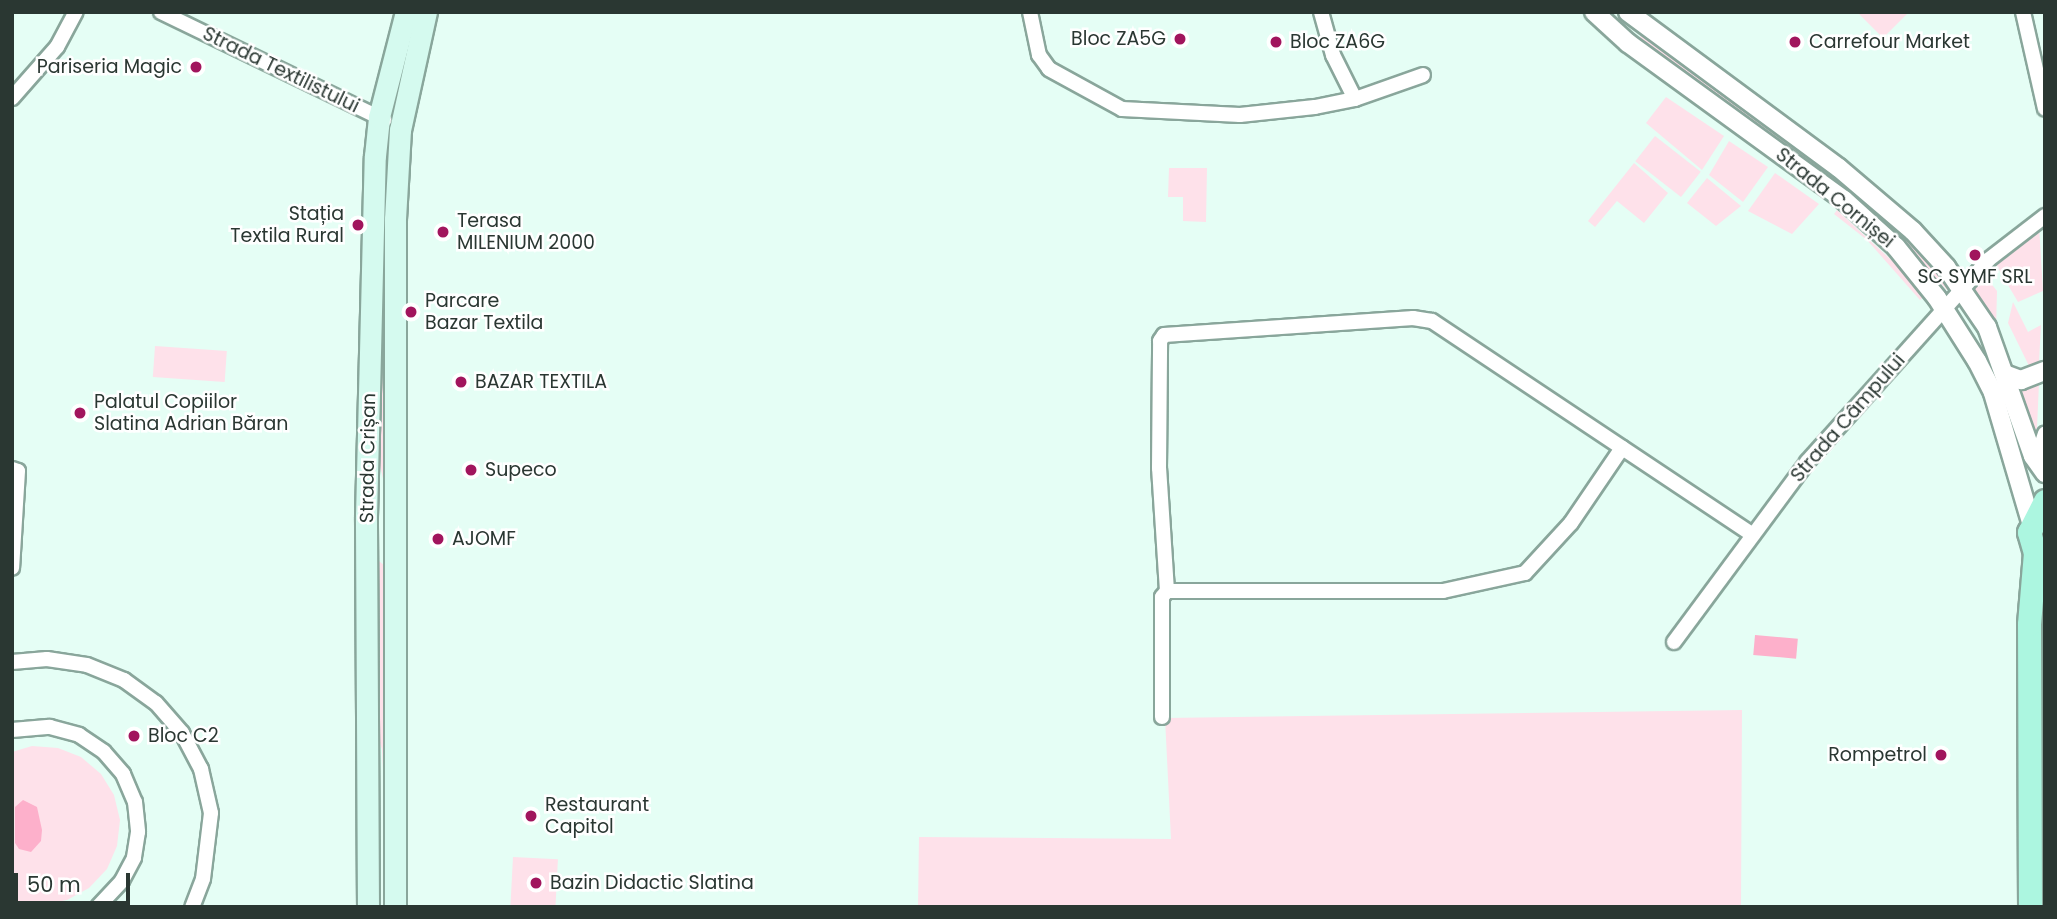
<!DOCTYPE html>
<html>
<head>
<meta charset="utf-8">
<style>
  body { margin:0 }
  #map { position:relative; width:2057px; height:919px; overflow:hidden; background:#e5fef5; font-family:Poppins,sans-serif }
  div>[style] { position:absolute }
  .green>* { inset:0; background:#fee1ea; transform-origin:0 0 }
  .water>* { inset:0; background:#fdb0cb; transform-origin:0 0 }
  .roads { filter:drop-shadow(2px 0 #89a69b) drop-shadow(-2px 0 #89a69b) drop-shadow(0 2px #89a69b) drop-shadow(0 -2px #89a69b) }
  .minor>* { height:14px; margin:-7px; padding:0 7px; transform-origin:7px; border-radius:7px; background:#fff }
  .tertiary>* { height:18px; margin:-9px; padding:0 9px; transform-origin:9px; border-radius:9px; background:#fff }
  .secondary>* { height:21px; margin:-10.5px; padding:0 10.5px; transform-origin:10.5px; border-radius:10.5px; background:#d5faef }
  .primary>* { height:23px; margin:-11.5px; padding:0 11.5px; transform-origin:11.5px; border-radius:11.5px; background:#acf6e0 }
  .dots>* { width:19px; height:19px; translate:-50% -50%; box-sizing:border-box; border:4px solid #fff; border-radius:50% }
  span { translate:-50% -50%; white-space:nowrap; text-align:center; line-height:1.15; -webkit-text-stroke:5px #fff; paint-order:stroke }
  .poi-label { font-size:19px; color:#2a3732 }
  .right { translate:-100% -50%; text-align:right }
  .left { translate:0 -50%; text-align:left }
  .street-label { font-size:19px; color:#2a3732 }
  .frame { position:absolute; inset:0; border:14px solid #2a3732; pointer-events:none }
  .scale { position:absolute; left:14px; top:873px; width:116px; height:32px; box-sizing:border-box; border:4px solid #2a3732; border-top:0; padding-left:9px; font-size:21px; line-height:24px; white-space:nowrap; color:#2a3732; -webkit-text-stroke:5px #fff; paint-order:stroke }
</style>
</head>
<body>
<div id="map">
  <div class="green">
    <i style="clip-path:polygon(1857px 12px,1909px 12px,1883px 38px)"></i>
    <i style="clip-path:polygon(1642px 34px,1817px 161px,1811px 168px,1638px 40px)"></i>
    <i style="clip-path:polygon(1666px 97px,1724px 136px,1702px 170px,1646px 123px)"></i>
    <i style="left:1655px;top:136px;width:58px;height:32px;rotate:38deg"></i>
    <i style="clip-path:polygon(1729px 141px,1768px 167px,1743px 202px,1709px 175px)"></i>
    <i style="clip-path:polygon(1634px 163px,1668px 193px,1644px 223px,1617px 201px,1595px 227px,1588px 221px)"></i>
    <i style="clip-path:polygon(1825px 166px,1879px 208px,1931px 261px,1949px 284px,1947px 290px,1903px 243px,1820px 175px)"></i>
    <i style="clip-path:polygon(1169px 168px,1207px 168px,1206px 222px,1183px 221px,1183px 197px,1168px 197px)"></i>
    <i style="clip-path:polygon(1775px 173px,1819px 204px,1792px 234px,1748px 211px)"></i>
    <i style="clip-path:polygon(1707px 178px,1741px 206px,1716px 226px,1687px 203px)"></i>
    <i style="clip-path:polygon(1837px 210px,1901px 269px,1923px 297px,1920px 300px,1867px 240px,1834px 214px)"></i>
    <i style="clip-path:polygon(2039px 226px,2043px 291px,2018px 302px,1995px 263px)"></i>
    <i style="clip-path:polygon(381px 261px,383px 264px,384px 483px,376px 448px)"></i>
    <i style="clip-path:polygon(1983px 273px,1997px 291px,1996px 330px,1972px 289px,1972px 282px)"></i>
    <i style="clip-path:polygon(2013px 302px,2028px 332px,2041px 325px,2039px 362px,2030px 368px,2008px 323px)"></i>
    <i style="left:155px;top:346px;width:72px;height:31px;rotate:4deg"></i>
    <i style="clip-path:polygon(2039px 383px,2037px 428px,2035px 430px,2020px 386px)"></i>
    <i style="clip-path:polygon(379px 561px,385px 566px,384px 793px,382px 749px,377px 735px)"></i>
    <i style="clip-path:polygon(2038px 571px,2045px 576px,2045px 822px,2034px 823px)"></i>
    <i style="clip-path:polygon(1742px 710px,1741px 907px,918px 907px,919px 837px,1171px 839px,1165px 718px)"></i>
    <i style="clip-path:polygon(32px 746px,58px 748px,81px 757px,101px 774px,114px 795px,120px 820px,117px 846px,107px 869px,89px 888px,67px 900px,40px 905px,12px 900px,12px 752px)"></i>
    <i style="left:513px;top:857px;width:45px;height:50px;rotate:3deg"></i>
  </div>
  <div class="water">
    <i style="left:1755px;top:635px;width:43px;height:20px;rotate:5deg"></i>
    <i style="clip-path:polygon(23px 800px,37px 807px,42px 830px,41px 841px,31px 852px,19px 849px,15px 843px,15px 807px)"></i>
  </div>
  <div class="roads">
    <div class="minor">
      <i style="left:161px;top:12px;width:248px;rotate:25.8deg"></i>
      <i style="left:1030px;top:12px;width:44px;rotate:78.2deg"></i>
      <i style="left:1039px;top:55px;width:17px;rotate:54deg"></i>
      <i style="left:1049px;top:69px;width:83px;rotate:28.7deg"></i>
      <i style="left:1122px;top:109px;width:118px;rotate:2.9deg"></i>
      <i style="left:1240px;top:115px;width:75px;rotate:-6.1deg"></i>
      <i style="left:1315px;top:107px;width:41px;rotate:-11.3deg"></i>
      <i style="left:1355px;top:99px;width:72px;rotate:-19.4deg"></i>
      <i style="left:1321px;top:12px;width:45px;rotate:74.4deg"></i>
      <i style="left:1333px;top:55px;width:49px;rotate:63.4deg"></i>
      <i style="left:2023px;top:12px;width:99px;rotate:77.2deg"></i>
      <i style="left:12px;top:98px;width:68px;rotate:-48.6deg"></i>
      <i style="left:57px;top:47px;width:40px;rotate:-62deg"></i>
      <i style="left:2036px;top:461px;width:29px;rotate:-72deg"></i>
      <i style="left:12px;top:469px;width:6px;rotate:18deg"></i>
      <i style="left:18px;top:471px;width:97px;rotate:93.5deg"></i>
      <i style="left:1167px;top:591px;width:276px"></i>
      <i style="left:1443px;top:591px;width:84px;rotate:-12.4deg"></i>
      <i style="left:1525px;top:573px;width:68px;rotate:-47.4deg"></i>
      <i style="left:1571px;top:523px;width:91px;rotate:-55.8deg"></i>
      <i style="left:1674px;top:642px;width:224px;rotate:-53.5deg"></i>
      <i style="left:1807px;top:462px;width:271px;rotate:-48.1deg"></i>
      <i style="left:1988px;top:260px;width:72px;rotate:-37.7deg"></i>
      <i style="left:12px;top:662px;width:35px;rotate:-5deg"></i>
      <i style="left:47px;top:659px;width:40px;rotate:8.5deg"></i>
      <i style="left:87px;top:665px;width:40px;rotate:22deg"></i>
      <i style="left:124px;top:680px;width:39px;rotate:36deg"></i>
      <i style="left:156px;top:703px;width:40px;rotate:49deg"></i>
      <i style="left:182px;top:733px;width:41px;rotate:62.2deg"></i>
      <i style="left:201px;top:769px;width:45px;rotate:77.2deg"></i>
      <i style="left:211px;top:813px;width:66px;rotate:96.9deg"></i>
      <i style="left:203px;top:879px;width:30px;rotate:111deg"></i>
      <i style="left:1162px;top:717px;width:120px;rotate:-90deg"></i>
      <i style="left:1162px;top:597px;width:8px;rotate:-50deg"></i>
      <i style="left:1167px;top:591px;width:123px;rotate:-93.7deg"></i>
      <i style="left:1159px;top:468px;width:127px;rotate:-89.5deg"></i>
      <i style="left:1160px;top:341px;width:7px;rotate:-56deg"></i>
      <i style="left:1164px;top:335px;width:250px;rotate:-3.9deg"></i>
      <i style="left:1413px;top:318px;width:19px;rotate:9deg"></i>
      <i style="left:1432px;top:321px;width:384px;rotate:33.7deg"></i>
      <i style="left:12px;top:730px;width:38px;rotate:-5deg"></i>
      <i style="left:50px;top:727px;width:30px;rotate:15deg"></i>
      <i style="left:79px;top:735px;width:30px;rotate:34deg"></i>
      <i style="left:104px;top:752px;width:29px;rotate:49deg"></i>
      <i style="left:123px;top:774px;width:30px;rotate:67deg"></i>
      <i style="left:135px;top:802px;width:30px;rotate:84deg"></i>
      <i style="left:138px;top:832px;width:26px;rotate:99deg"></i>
      <i style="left:134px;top:858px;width:26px;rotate:118deg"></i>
      <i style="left:122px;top:881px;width:35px;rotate:133deg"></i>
    </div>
    <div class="tertiary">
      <i style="left:1594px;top:12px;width:46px;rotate:42.4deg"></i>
      <i style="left:1628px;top:43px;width:267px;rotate:36deg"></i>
      <i style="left:1844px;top:200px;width:70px;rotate:42.1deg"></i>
      <i style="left:1896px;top:247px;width:65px;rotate:51.2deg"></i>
      <i style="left:1937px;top:298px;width:75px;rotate:57.6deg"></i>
      <i style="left:1977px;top:361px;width:36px;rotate:63deg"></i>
      <i style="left:1993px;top:393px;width:134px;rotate:73.6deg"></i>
      <i style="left:1628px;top:12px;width:262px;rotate:36.5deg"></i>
      <i style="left:1839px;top:168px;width:97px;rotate:40.4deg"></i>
      <i style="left:1913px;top:231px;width:49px;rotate:47.5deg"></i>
      <i style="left:1946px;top:267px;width:73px;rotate:55.7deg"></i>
      <i style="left:1987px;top:327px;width:137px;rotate:70.4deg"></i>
      <i style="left:2033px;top:456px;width:21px;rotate:55deg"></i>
      <i style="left:2007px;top:375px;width:15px;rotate:20deg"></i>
      <i style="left:2021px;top:380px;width:26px;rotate:-21deg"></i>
    </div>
    <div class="secondary">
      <i style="left:368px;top:907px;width:391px;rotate:-90.3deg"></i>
      <i style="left:366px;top:516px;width:360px;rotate:-88.6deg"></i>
      <i style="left:375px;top:156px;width:39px;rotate:-84deg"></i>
      <i style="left:379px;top:117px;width:108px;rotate:-75.6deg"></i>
      <i style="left:395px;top:907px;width:688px;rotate:-90deg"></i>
      <i style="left:395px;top:219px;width:89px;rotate:-86.8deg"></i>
      <i style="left:400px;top:130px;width:121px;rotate:-77.6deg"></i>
    </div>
    <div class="primary">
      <i style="left:2045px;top:501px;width:35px;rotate:117deg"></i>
      <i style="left:2029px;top:532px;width:22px;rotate:74deg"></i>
      <i style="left:2035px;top:553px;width:15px;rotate:48deg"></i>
      <i style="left:2030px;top:907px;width:283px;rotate:-90.2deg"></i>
      <i style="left:2029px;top:624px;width:71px;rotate:-85.2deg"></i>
    </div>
  </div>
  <div class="dots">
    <i style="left:1180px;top:39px;background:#a1155d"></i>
    <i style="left:1276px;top:42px;background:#a1155d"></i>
    <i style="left:1795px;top:42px;background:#a1155d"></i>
    <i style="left:196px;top:67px;background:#a1155d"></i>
    <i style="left:358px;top:225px;background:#a1155d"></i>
    <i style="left:443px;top:232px;background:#a1155d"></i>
    <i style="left:1975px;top:255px;background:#a1155d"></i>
    <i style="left:411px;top:312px;background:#a1155d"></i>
    <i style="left:461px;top:382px;background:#a1155d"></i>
    <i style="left:80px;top:413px;background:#a1155d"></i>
    <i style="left:471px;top:470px;background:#a1155d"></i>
    <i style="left:438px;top:539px;background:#a1155d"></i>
    <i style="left:134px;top:736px;background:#a1155d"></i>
    <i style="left:1941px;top:755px;background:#a1155d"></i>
    <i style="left:531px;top:816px;background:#a1155d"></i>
    <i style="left:536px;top:883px;background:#a1155d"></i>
  </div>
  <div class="poi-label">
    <span class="right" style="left:1166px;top:39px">Bloc ZA5G</span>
    <span class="left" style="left:1290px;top:42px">Bloc ZA6G</span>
    <span class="left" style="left:1809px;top:42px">Carrefour Market</span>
    <span class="right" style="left:182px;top:67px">Pariseria Magic</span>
    <span class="right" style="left:344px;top:225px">Stația<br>Textila Rural</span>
    <span class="left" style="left:457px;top:232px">Terasa<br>MILENIUM 2000</span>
    <span style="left:1975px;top:277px">SC SYMF SRL</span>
    <span class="left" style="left:425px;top:312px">Parcare<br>Bazar Textila</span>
    <span class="left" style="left:475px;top:382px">BAZAR TEXTILA</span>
    <span class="left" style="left:94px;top:413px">Palatul Copiilor<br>Slatina Adrian Băran</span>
    <span class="left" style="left:485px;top:470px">Supeco</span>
    <span class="left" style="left:452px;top:539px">AJOMF</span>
    <span class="left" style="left:148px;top:736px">Bloc C2</span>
    <span class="right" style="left:1927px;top:755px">Rompetrol</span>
    <span class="left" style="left:545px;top:816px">Restaurant<br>Capitol</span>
    <span class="left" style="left:550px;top:883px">Bazin Didactic Slatina</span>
  </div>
  <div class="street-label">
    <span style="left:281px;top:70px;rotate:26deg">Strada Textilistului</span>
    <span style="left:1835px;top:198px;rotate:39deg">Strada Cornișei</span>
    <span style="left:1848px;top:418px;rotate:-49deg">Strada Câmpului</span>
    <span style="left:368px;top:458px;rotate:-89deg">Strada Crișan</span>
  </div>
  <div class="frame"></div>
  <div class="scale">50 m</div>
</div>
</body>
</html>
